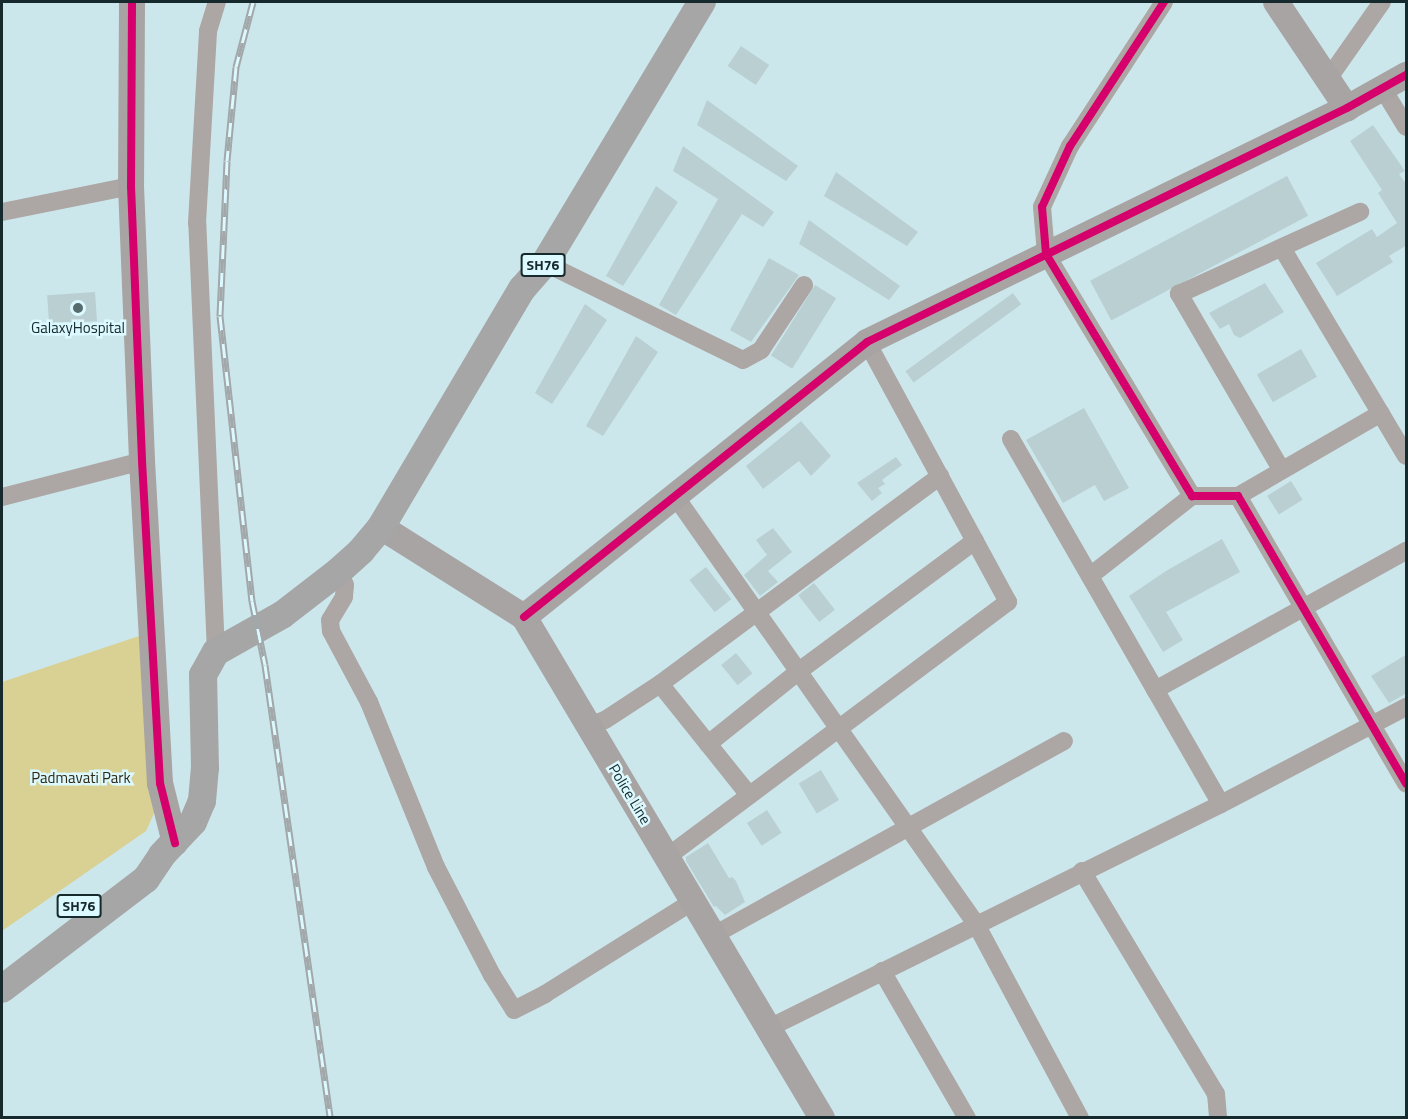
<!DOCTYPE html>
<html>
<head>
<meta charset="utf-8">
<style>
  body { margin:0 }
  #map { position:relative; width:1408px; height:1119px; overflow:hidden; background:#cce7ec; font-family:"Titillium Web",sans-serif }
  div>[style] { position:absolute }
  .green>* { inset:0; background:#d9d093 }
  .building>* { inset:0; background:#bacfd2; transform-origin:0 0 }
  .street>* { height:18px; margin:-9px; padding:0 9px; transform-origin:9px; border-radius:9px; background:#aca6a4 }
  .secondary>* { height:26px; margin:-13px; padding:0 13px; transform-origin:13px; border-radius:13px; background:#a7a4a3 }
  .primary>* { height:28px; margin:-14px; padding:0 14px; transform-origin:14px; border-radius:14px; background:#a6a6a6 }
  .rail>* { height:7px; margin-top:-3.5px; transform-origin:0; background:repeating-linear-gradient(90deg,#dcf9ff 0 14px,#a2a8aa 0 28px); box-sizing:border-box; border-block:2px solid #a2a8aa }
  .cycleway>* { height:8px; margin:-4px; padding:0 4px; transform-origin:4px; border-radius:4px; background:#d6006c }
  .dots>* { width:16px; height:16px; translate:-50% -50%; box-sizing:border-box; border:3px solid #dcf9ff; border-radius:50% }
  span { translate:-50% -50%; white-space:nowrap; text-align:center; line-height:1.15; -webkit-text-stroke:5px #dcf9ff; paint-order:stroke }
  .shield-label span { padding:2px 4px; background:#dcf9ff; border:2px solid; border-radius:4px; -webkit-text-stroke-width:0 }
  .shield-label { font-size:14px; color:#16292c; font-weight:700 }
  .poi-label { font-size:15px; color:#16292c }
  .park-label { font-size:15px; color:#302812 }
  .street-label { font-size:15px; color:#16292c }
  .frame { position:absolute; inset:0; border:3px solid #16292c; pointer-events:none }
</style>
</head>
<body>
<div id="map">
  <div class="green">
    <i style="clip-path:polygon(139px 636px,165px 789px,146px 831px,2px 931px,2px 682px)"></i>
  </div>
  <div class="building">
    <i style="left:741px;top:46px;width:34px;height:24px;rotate:34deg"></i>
    <i style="clip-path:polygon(707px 100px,798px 166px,786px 181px,697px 125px)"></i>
    <i style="clip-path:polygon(1373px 125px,1405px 171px,1399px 174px,1407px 185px,1407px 245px,1389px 256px,1393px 262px,1337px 296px,1316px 263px,1372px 229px,1377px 237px,1397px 223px,1378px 193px,1382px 190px,1350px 141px)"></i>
    <i style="clip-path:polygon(683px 146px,774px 212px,763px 227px,742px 214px,676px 315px,659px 305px,718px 199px,673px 171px)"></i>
    <i style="clip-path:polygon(836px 172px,918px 232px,907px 246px,824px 196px)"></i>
    <i style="left:1287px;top:176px;width:45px;height:223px;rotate:62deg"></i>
    <i style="clip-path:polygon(656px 186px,678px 202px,623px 286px,606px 276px)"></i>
    <i style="clip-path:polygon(809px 220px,900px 286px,889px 300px,799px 244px)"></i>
    <i style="clip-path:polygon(769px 258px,799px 275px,751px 342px,730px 330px)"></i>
    <i style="clip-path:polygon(1265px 283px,1284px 312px,1240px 338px,1234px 335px,1229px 324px,1220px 329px,1209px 313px)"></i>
    <i style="left:815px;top:285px;width:25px;height:83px;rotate:32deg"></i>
    <i style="left:95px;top:292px;width:29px;height:48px;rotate:86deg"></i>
    <i style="left:1013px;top:293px;width:14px;height:133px;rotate:54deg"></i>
    <i style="clip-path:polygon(585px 304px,607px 320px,552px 404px,535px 393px)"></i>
    <i style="clip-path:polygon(636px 336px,658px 352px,603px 436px,586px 426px)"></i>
    <i style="left:1301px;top:349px;width:32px;height:51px;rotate:60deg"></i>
    <i style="clip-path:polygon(1084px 408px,1129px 488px,1104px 501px,1095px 485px,1063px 503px,1026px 440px)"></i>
    <i style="clip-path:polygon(801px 421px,831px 456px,811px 476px,799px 461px,763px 489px,746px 466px)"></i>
    <i style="clip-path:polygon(896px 457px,902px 465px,882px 480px,885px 484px,878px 488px,882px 493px,872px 501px,857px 483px)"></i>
    <i style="left:1291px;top:481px;width:22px;height:28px;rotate:58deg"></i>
    <i style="clip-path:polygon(773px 528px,792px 552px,768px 571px,778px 582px,760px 596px,744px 575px,767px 555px,756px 540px)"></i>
    <i style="clip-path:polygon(1222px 539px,1240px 572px,1166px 612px,1183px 640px,1163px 652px,1129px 596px,1166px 571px)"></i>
    <i style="left:706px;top:567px;width:41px;height:21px;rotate:52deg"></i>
    <i style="left:814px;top:583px;width:34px;height:20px;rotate:52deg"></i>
    <i style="left:736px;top:653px;width:26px;height:19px;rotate:51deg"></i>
    <i style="clip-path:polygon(1407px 654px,1407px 693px,1389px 703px,1371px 676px)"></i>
    <i style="left:821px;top:770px;width:35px;height:26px;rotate:59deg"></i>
    <i style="left:767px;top:810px;width:27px;height:24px;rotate:57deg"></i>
    <i style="clip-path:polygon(708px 843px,729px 878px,732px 877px,736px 881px,745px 902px,725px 915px,716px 906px,714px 907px,686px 861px,686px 857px)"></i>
  </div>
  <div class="street">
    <i style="left:1164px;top:2px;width:172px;rotate:123.1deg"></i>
    <i style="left:1070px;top:146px;width:67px;rotate:114.7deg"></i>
    <i style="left:1042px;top:207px;width:47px;rotate:85.1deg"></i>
    <i style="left:1046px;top:254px;width:283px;rotate:58.9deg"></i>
    <i style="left:1192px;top:496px;width:46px"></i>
    <i style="left:1238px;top:496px;width:333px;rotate:59.7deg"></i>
    <i style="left:1328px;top:79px;width:94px;rotate:-55deg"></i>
    <i style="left:1383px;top:89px;width:44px;rotate:58.8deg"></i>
    <i style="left:2px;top:212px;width:132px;rotate:-11.4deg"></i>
    <i style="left:1282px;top:248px;width:242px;rotate:59.2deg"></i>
    <i style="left:545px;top:263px;width:220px;rotate:26.1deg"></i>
    <i style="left:743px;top:360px;width:21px;rotate:-29deg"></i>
    <i style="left:761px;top:350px;width:78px;rotate:-56.5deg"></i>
    <i style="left:1011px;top:439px;width:421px;rotate:60.1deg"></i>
    <i style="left:1281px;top:469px;width:203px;rotate:-120.2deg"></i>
    <i style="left:1179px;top:294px;width:199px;rotate:-24.4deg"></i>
    <i style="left:675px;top:496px;width:523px;rotate:54.88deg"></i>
    <i style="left:976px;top:924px;width:220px;rotate:61.8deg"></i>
    <i style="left:1238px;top:496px;width:165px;rotate:-30.1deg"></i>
    <i style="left:2px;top:497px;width:145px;rotate:-14.4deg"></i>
    <i style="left:339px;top:571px;width:15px;rotate:67deg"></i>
    <i style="left:345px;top:585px;width:12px;rotate:95deg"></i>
    <i style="left:344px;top:597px;width:27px;rotate:121deg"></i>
    <i style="left:330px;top:620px;width:11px;rotate:85deg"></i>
    <i style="left:331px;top:631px;width:81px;rotate:61.8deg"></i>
    <i style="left:369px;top:702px;width:178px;rotate:67.9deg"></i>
    <i style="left:436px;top:867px;width:122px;rotate:62.6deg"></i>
    <i style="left:492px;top:975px;width:41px;rotate:57.8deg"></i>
    <i style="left:514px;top:1010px;width:35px;rotate:-27deg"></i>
    <i style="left:545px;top:994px;width:175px;rotate:-32.1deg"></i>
    <i style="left:1090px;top:576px;width:130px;rotate:-38.1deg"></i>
    <i style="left:216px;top:652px;width:429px;rotate:-92.5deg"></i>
    <i style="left:197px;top:223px;width:192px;rotate:-86.7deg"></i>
    <i style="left:208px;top:31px;width:30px;rotate:-73deg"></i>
    <i style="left:1155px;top:690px;width:287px;rotate:-29deg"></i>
    <i style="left:589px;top:726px;width:17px;rotate:-21deg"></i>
    <i style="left:605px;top:720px;width:66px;rotate:-33.2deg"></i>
    <i style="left:708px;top:744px;width:117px;rotate:-38.7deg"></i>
    <i style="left:799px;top:671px;width:219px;rotate:-36.5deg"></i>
    <i style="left:749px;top:795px;width:142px;rotate:-128.7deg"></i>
    <i style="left:660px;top:684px;width:349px;rotate:-36.6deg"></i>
    <i style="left:667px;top:857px;width:426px;rotate:-36.8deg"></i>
    <i style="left:1008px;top:602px;width:296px;rotate:-118.5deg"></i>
    <i style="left:1082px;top:871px;width:260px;rotate:59deg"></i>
    <i style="left:1216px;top:1094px;width:24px;rotate:85deg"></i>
    <i style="left:714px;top:935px;width:400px;rotate:-29deg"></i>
    <i style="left:882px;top:971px;width:170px;rotate:60deg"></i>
    <i style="left:769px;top:1028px;width:504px;rotate:-26.36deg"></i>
    <i style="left:1221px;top:804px;width:209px;rotate:-27.7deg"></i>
  </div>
  <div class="secondary">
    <i style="left:132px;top:2px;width:184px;rotate:90.3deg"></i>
    <i style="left:131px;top:186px;width:275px;rotate:87.7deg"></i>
    <i style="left:142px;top:461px;width:323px;rotate:86.8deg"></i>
    <i style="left:160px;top:783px;width:62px;rotate:76deg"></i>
    <i style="left:1276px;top:2px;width:128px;rotate:56.2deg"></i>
    <i style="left:381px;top:527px;width:169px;rotate:32.2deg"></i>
    <i style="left:524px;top:617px;width:583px;rotate:59.26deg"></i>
    <i style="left:524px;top:617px;width:440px;rotate:-38.7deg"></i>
    <i style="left:867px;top:342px;width:534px;rotate:-25.99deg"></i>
    <i style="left:1347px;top:108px;width:68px;rotate:-29.2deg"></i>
  </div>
  <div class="primary">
    <i style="left:2px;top:989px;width:181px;rotate:-37.4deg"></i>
    <i style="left:146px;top:879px;width:29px;rotate:-56deg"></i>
    <i style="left:162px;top:855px;width:45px;rotate:-46.8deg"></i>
    <i style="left:193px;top:822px;width:23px;rotate:-67deg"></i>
    <i style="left:202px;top:801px;width:33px;rotate:-85deg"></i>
    <i style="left:205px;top:768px;width:93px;rotate:-91.2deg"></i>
    <i style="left:203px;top:675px;width:26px;rotate:-61deg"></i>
    <i style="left:216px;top:652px;width:76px;rotate:-29.3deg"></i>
    <i style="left:282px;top:615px;width:72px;rotate:-37.7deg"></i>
    <i style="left:339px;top:571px;width:30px;rotate:-42deg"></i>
    <i style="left:361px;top:551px;width:31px;rotate:-50deg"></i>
    <i style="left:381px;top:527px;width:277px;rotate:-59.4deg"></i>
    <i style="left:522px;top:289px;width:35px;rotate:-49deg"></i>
    <i style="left:545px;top:263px;width:305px;rotate:-59deg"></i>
  </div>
  <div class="rail">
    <i style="left:253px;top:2px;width:67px;rotate:104.7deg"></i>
    <i style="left:236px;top:67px;width:94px;rotate:95.5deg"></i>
    <i style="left:227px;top:161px;width:155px;rotate:92.6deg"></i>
    <i style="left:220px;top:316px;width:287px;rotate:83.6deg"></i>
    <i style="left:252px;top:601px;width:65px;rotate:78.5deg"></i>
    <i style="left:265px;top:665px;width:458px;rotate:81.8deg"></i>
  </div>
  <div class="cycleway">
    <i style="left:132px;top:2px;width:184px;rotate:90.3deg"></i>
    <i style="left:131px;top:186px;width:275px;rotate:87.7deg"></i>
    <i style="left:142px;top:461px;width:323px;rotate:86.8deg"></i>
    <i style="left:160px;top:783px;width:62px;rotate:76deg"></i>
    <i style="left:1164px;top:2px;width:172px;rotate:123.1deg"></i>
    <i style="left:1070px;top:146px;width:67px;rotate:114.7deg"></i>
    <i style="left:1042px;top:207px;width:47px;rotate:85.1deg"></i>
    <i style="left:1046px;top:254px;width:283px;rotate:58.9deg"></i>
    <i style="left:1192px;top:496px;width:46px"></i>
    <i style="left:1238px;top:496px;width:333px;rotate:59.7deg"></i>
    <i style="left:524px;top:617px;width:440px;rotate:-38.7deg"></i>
    <i style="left:867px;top:342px;width:534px;rotate:-25.99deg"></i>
    <i style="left:1347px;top:108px;width:68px;rotate:-29.2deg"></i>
  </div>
  <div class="dots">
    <i style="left:78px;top:308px;background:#566c6f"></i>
  </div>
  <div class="shield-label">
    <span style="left:543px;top:265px">SH76</span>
    <span style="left:79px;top:906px">SH76</span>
  </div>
  <div class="poi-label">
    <span style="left:78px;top:328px">GalaxyHospital</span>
  </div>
  <div class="park-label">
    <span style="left:81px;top:778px">Padmavati Park</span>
  </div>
  <div class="street-label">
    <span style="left:630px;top:794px;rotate:59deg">Police Line</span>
  </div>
  <div class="frame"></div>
</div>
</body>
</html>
